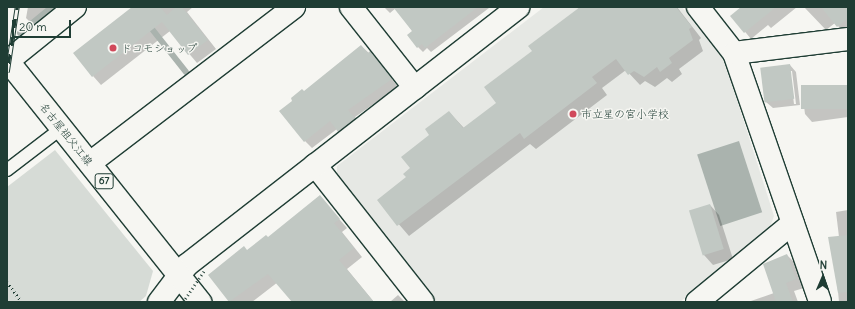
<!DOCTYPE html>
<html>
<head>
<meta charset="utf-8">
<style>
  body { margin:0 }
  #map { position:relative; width:855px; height:309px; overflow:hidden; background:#f6f6f2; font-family:Delius,"Klee One",sans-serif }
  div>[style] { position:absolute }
  .built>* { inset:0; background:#e6e8e4 }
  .green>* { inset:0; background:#d6dbd6 }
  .water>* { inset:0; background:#aab3ae; transform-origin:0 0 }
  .shadow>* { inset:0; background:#0003 }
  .stream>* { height:6px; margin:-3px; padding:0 3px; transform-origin:3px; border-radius:3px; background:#aab3ae }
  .building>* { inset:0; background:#c1c8c3; transform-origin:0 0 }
  .path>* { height:2.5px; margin-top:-1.25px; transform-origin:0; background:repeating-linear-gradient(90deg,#1f3d34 0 1px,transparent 0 4px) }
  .roads { filter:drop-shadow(1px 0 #1f3d34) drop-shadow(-1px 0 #1f3d34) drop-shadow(0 1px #1f3d34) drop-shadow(0 -1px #1f3d34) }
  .lane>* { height:12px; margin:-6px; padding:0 6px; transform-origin:6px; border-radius:6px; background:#f6f6f2 }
  .street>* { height:22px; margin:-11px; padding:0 11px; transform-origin:11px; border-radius:11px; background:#f6f6f2 }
  .primary>* { height:22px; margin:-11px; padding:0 11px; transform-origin:11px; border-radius:11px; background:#f6f6f2 }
  .rail>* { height:4.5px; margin-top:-2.25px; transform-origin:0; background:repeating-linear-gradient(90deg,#f6f6f2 0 9px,#1f3d34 0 18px); box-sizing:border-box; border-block:1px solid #1f3d34 }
  .path-bridge>* { height:2.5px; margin-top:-1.25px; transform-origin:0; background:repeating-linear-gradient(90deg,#1f3d34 0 1px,transparent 0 4px) }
  .dots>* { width:11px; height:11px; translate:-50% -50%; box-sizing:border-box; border:2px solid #f6f6f2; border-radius:50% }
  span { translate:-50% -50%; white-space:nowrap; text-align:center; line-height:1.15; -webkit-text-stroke:3px #f6f6f2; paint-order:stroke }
  .shield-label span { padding:1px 3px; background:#f6f6f2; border:1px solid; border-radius:3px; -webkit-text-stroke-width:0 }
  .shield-label { font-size:10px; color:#1f3d34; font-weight:700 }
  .poi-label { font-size:11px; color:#1f3d34 }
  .left { translate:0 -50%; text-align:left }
  .street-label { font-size:11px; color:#1f3d34 }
  .frame { position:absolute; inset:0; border:8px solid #1f3d34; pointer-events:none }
  .north { position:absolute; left:803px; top:257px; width:40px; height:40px; -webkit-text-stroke:3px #f6f6f2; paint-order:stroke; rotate:2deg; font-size:11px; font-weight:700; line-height:16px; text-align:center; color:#1f3d34 }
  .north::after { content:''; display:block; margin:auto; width:14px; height:18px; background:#1f3d34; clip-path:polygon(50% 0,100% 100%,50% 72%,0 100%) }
  .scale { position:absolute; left:12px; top:20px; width:59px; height:18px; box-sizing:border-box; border:2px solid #1f3d34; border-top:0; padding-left:5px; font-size:12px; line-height:14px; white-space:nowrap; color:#1f3d34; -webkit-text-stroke:3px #f6f6f2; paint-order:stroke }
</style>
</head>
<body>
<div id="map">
  <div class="built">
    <i style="clip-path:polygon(544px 7px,682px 7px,725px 62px,774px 216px,770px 227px,680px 302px,437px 302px,337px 178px,337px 166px)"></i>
  </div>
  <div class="green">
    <i style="clip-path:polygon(55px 150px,153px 271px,146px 296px,139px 302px,7px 302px,7px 187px)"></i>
  </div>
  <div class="water">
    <i style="left:739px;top:141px;width:75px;height:44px;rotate:72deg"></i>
  </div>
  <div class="shadow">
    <i style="clip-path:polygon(28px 7px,54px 7px,32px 24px,26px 18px)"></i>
    <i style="clip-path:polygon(136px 7px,193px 7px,187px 12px,216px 49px,197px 63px,170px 31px,101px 85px,93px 76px)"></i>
    <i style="clip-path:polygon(384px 7px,488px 7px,489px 8px,431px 52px,427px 48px,423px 52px,418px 47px,413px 32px,396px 8px,390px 13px)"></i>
    <i style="clip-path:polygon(577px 7px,677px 7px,701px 38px,699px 40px,703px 51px,679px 69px,682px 74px,672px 82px,667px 78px,655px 87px,645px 81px,640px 85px,626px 70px,602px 88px,607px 95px,536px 149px,530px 144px,409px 236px,378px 200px,407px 178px,431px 135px,449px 112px,464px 128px,498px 103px,533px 51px,579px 9px)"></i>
    <i style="clip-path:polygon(743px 7px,797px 7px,771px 28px,768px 25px,751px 39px,732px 16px)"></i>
    <i style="clip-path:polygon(804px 7px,848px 7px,848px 31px,845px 33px,835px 23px,826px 30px)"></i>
    <i style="clip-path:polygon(361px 46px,377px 60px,398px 87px,355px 117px,362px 126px,346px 138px,337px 129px,312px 148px,305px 141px,304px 92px)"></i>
    <i style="clip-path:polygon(evenodd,790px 65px,796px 72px,800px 105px,773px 108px,766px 102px,790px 65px,790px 71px,792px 71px,796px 104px,794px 104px,790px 71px)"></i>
    <i style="clip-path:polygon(848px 86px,848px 117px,812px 122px,805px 114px,802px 91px)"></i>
    <i style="clip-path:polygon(320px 197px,347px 228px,342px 232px,362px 257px,347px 269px,374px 302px,294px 302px,278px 282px,252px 302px,231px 302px,209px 275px,269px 238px)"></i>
    <i style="clip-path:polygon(710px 205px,719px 215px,733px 259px,713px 265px,704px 255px)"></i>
    <i style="clip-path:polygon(848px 210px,848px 302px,839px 302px,835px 260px,839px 237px,836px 212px)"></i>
    <i style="clip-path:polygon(787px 255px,796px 264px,804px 288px,794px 291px,798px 302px,748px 302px,774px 293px)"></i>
    <i style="clip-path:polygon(398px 295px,405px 302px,390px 302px)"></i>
  </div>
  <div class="stream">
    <i style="left:148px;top:24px;width:61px;rotate:51.6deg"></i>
    <i style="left:20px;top:33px;width:41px;rotate:-39.1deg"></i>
  </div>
  <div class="building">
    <i style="clip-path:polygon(132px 7px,160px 7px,167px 15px,176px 7px,182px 7px,208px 40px,188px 55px,162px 22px,92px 77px,73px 53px)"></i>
    <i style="clip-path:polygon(393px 7px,478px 7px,425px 48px,422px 44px,417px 48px,407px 35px,412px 31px)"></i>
    <i style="clip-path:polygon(580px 7px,676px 7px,692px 27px,689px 29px,693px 40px,669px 58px,672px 63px,660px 72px,657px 67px,644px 77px,634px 71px,628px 75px,616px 59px,592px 77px,597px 83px,524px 139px,520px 133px,397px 226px,377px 200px,406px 177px,403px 174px,410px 168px,401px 157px,429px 135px,425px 129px,449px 111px,463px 128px,496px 103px,484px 87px,532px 51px,528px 46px)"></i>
    <i style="clip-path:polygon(741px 7px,776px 7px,744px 33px,730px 16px)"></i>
    <i style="clip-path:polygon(821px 7px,848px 7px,848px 18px,837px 27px)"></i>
    <i style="clip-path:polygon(361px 45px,368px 53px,370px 51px,392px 79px,348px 110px,355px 118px,338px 132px,330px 121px,304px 142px,279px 111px,292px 101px,291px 98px,302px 89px,304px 91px)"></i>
    <i style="left:790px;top:64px;width:35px;height:30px;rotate:83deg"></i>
    <i style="left:848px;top:85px;width:24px;height:47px;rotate:90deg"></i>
    <i style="clip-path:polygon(320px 195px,340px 219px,334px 223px,354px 248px,339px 260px,374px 302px,292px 302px,268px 274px,229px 302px,208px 275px,244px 246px,247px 250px,266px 235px,268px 237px)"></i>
    <i style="left:710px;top:204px;width:47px;height:22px;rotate:73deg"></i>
    <i style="clip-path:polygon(848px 235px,848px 292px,838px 293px,828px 237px)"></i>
    <i style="clip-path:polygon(787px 254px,796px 279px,786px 283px,793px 302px,776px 302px,763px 264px)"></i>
  </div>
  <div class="path">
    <i style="left:7px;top:282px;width:25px;rotate:53deg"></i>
  </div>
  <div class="roads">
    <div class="lane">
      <i style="left:7px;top:170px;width:69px;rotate:-37.4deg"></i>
    </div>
    <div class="street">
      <i style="left:351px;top:7px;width:103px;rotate:51.7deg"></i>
      <i style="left:698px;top:7px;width:58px;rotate:52deg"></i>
      <i style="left:734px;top:53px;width:263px;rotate:70.9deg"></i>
      <i style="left:734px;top:53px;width:115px;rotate:-7deg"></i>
      <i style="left:8px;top:61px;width:86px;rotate:-38.9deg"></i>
      <i style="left:90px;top:163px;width:257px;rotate:-37.4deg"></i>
      <i style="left:315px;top:165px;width:174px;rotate:51.8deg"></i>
      <i style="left:159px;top:302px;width:46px;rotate:-52.9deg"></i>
      <i style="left:187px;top:265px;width:420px;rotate:-37.9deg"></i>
      <i style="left:697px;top:302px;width:124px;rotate:-39.5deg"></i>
    </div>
    <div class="primary">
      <i style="left:7px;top:60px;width:310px;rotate:51.4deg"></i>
    </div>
  </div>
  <div class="rail">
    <i style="left:7px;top:72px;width:66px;rotate:-81.3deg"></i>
  </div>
  <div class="path-bridge">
    <i style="left:183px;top:302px;width:37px;rotate:-56deg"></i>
  </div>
  <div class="dots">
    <i style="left:113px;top:48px;background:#d1495b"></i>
    <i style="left:573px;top:114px;background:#d1495b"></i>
  </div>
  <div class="shield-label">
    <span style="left:104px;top:181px">67</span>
  </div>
  <div class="poi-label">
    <span class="left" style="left:121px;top:48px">ドコモショップ</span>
    <span class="left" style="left:581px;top:114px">市立星の宮小学校</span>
  </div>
  <div class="street-label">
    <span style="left:66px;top:134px;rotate:51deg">名古屋祖父江線</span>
  </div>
  <div class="frame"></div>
  <div class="north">N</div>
  <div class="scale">20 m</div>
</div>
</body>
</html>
